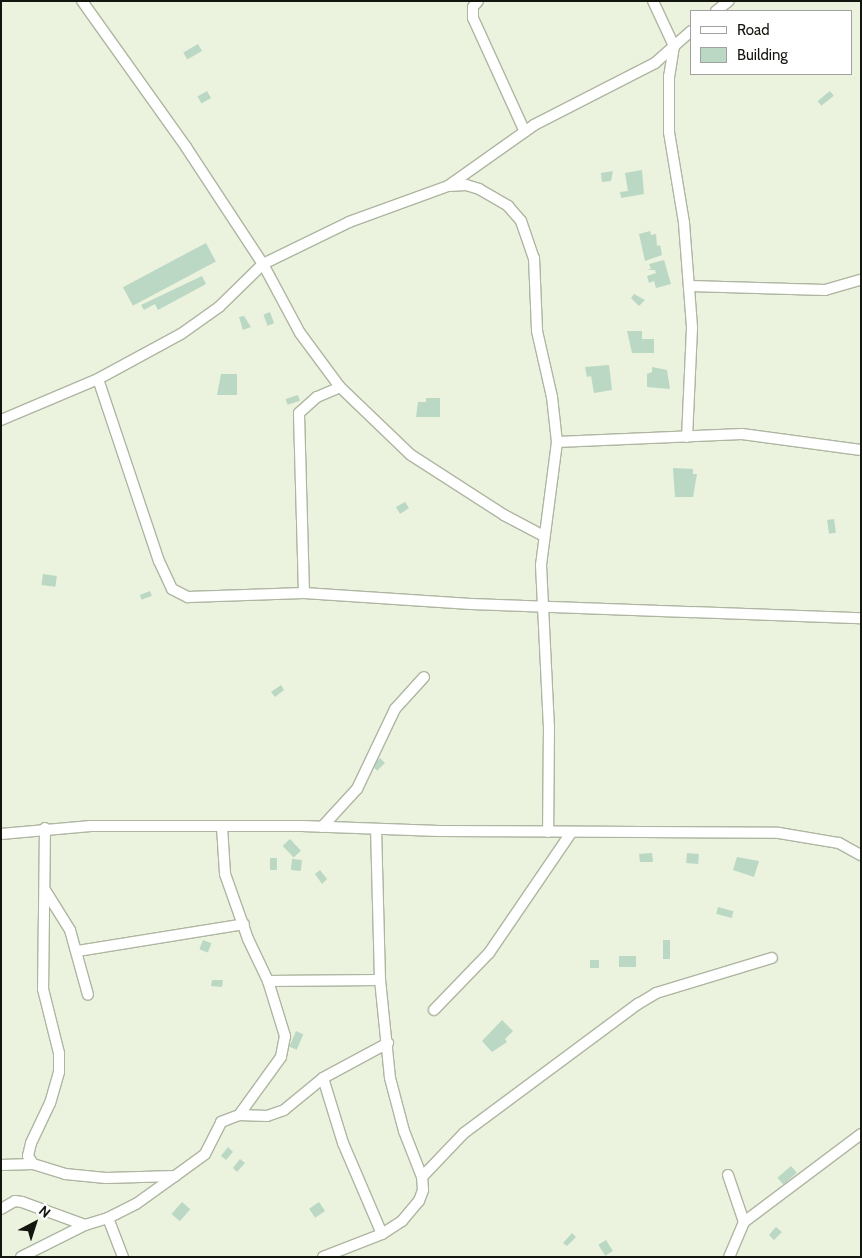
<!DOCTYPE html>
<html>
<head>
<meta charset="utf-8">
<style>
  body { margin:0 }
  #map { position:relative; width:862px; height:1258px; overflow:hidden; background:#ebf3de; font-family:Cabin,sans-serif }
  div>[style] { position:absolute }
  .building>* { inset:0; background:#bad8c4; transform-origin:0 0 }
  .roads { filter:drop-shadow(1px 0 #aeb6a1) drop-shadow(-1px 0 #aeb6a1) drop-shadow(0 1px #aeb6a1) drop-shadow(0 -1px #aeb6a1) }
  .street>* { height:10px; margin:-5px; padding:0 5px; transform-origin:5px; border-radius:5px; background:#fff }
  span { translate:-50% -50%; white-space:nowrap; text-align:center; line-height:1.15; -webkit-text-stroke:4px #fff; paint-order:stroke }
  .frame { position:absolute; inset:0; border:2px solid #13160f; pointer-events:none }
  .legend { position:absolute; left:690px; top:10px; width:162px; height:65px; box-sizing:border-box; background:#fff; border:1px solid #a1a29f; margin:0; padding:6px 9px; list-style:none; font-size:15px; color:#13160f }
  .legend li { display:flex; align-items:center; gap:10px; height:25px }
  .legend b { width:25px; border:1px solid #a1a29f }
  .north { position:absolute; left:10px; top:1198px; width:50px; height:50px; -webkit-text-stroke:4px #fff; paint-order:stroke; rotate:40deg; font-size:14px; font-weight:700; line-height:20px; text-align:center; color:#13160f }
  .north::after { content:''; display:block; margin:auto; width:18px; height:22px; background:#13160f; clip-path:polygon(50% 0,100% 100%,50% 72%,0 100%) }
</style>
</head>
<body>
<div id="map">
  <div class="building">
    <i style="left:198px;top:44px;width:8px;height:17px;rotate:60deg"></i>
    <i style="left:207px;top:91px;width:8px;height:11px;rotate:60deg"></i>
    <i style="left:830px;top:91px;width:6px;height:16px;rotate:51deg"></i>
    <i style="clip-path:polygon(642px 170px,644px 194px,621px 198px,620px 192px,628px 191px,625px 173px)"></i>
    <i style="clip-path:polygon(613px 171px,611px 181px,602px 182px,601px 173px)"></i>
    <i style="clip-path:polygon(650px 231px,651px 235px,656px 234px,657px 246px,660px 245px,662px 255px,645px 261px,639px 234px)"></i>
    <i style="left:206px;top:243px;width:21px;height:94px;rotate:62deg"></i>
    <i style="clip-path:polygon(664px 260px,671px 284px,656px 288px,654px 281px,649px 283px,647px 276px,656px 273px,655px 270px,646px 270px,651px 269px,649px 264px)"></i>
    <i style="clip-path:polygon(202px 276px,206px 284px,158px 310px,155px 304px,144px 310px,141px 305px)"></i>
    <i style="clip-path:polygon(634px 294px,645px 300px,639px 306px,631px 298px)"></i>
    <i style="left:270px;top:312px;width:12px;height:7px;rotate:70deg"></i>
    <i style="clip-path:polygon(244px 316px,251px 327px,243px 330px,239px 317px)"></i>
    <i style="clip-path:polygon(627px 331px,642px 331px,642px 339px,654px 339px,654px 353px,632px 353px)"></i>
    <i style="clip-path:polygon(609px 365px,612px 390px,594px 393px,591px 376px,587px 377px,585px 367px)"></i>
    <i style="clip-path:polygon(652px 367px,667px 370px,670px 389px,647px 387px,647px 374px,652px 372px)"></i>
    <i style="clip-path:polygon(221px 374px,237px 374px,237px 395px,217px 395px)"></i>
    <i style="left:298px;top:395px;width:6px;height:13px;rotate:72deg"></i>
    <i style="clip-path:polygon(426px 398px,440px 398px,440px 417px,416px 417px,418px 402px,426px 402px)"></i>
    <i style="clip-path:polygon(673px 468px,693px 469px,693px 474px,697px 474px,693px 497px,675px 497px)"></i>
    <i style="clip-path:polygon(405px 502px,409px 508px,400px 514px,396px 507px)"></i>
    <i style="left:834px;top:519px;width:14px;height:7px;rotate:82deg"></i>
    <i style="left:43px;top:574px;width:14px;height:11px;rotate:8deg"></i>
    <i style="left:150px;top:591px;width:5px;height:11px;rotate:68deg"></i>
    <i style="clip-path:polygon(281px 685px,284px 690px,275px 697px,271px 692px)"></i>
    <i style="left:380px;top:758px;width:7px;height:11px;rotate:45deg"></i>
    <i style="left:290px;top:839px;width:16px;height:10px;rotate:47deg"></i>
    <i style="clip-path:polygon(652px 853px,653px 862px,640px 862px,639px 854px)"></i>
    <i style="left:687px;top:853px;width:12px;height:10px;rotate:5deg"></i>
    <i style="clip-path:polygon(737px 857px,759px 861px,754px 877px,733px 870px)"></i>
    <i style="left:270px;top:858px;width:7px;height:12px"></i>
    <i style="left:292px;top:859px;width:10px;height:11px;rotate:6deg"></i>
    <i style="clip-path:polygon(320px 870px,327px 879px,322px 884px,315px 874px)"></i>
    <i style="left:718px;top:907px;width:16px;height:7px;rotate:15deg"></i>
    <i style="left:203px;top:940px;width:9px;height:10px;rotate:21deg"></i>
    <i style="left:663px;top:940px;width:7px;height:19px"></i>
    <i style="left:636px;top:956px;width:11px;height:17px;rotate:90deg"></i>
    <i style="left:590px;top:960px;width:9px;height:8px"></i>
    <i style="clip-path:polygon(212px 980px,223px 980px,222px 987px,211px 986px)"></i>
    <i style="clip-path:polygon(502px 1020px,513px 1031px,505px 1039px,507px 1042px,492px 1052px,482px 1041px)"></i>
    <i style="left:296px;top:1031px;width:8px;height:17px;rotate:23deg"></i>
    <i style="clip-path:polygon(228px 1147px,233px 1152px,226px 1160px,221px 1156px)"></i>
    <i style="clip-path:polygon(240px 1159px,245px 1163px,237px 1172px,233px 1168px)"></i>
    <i style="left:791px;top:1166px;width:9px;height:18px;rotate:49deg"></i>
    <i style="left:182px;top:1202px;width:11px;height:16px;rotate:41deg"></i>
    <i style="left:319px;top:1202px;width:11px;height:12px;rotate:56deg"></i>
    <i style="clip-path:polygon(776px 1227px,782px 1232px,774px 1240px,769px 1235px)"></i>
    <i style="clip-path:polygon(572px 1233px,576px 1237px,567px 1246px,563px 1243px)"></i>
    <i style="left:606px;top:1240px;width:13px;height:9px;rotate:58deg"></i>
  </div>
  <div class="roads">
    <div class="street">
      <i style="left:82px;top:1px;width:179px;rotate:54.5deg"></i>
      <i style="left:186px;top:147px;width:140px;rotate:56.7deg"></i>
      <i style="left:263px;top:264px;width:78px;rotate:61.8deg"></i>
      <i style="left:300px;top:333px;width:67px;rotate:53.5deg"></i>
      <i style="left:340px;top:387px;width:98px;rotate:43.8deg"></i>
      <i style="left:411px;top:455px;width:111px;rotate:32.8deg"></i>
      <i style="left:504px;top:515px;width:43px;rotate:27.8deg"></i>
      <i style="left:478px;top:1px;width:8px;rotate:130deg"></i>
      <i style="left:473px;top:7px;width:11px;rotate:90deg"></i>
      <i style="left:473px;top:18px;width:125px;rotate:65.5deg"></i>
      <i style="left:653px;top:1px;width:50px;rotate:65deg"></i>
      <i style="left:674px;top:46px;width:30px;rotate:99deg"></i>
      <i style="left:669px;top:76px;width:56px;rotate:90deg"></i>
      <i style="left:669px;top:132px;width:92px;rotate:80.6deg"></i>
      <i style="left:684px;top:223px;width:105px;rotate:85.6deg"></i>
      <i style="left:692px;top:328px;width:109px;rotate:92.6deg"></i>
      <i style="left:716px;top:11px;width:16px;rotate:-38deg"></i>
      <i style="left:448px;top:186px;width:105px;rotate:-35.3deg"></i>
      <i style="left:534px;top:125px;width:136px;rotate:-27.1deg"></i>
      <i style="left:655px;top:63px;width:48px;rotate:-41.6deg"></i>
      <i style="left:690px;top:286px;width:135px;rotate:1.7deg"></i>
      <i style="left:825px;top:290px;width:37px;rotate:-16deg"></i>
      <i style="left:98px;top:379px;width:192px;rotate:71.5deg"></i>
      <i style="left:159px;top:561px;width:31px;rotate:65deg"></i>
      <i style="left:172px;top:589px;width:18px;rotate:27deg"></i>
      <i style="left:188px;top:597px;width:116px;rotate:-2deg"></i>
      <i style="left:304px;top:593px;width:167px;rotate:3.8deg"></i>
      <i style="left:471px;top:604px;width:390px;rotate:2.1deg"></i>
      <i style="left:1px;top:420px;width:105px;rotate:-22.9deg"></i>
      <i style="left:98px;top:379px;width:94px;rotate:-28.5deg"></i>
      <i style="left:181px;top:334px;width:47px;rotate:-35.4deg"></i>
      <i style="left:219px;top:307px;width:62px;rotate:-44.3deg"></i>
      <i style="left:263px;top:264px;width:96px;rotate:-26deg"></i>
      <i style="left:349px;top:222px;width:105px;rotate:-20deg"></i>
      <i style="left:448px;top:186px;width:18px;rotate:-3deg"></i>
      <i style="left:466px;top:185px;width:14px;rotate:17deg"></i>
      <i style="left:479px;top:189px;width:34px;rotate:30deg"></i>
      <i style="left:508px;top:206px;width:20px;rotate:49deg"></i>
      <i style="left:521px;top:221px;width:39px;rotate:71deg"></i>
      <i style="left:534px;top:258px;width:73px;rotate:87.6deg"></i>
      <i style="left:537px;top:331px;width:68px;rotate:77.2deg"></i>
      <i style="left:552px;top:397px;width:45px;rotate:83.7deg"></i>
      <i style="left:557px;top:442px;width:124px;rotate:97.4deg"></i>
      <i style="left:541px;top:565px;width:161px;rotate:87.2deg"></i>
      <i style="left:549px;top:726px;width:106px;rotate:90.5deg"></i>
      <i style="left:557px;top:442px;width:185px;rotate:-2.5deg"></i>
      <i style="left:742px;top:434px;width:120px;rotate:7.7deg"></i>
      <i style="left:304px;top:593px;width:180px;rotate:-91.6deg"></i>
      <i style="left:299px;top:413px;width:24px;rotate:-42deg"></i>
      <i style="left:317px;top:397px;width:25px;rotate:-23deg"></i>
      <i style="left:222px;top:827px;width:47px;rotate:86.3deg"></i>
      <i style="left:225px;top:874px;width:69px;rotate:70.5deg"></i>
      <i style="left:248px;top:939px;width:47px;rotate:64.5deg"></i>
      <i style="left:268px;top:981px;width:58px;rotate:72.8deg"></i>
      <i style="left:285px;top:1036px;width:21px;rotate:101deg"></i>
      <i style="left:281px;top:1057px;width:72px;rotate:125.9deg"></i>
      <i style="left:322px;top:827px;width:52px;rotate:-47.4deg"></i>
      <i style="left:357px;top:789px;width:89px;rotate:-64.6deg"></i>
      <i style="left:395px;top:709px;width:43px;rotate:-47.8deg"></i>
      <i style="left:45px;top:828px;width:161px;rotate:90.7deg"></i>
      <i style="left:43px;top:989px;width:66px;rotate:76deg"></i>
      <i style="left:59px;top:1053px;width:19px;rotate:90deg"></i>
      <i style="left:59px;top:1072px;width:32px;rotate:106deg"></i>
      <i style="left:50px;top:1103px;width:44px;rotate:115.4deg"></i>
      <i style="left:31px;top:1143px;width:13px;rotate:103deg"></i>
      <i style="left:28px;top:1156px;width:9px;rotate:58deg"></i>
      <i style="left:33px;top:1164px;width:34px;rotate:17deg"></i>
      <i style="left:65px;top:1174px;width:41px;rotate:5.6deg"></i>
      <i style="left:106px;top:1178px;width:69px;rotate:-1.7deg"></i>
      <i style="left:175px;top:1176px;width:37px;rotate:-36deg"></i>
      <i style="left:205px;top:1154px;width:36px;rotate:-63deg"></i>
      <i style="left:221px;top:1122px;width:19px;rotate:-21deg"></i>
      <i style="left:239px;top:1115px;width:28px;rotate:2deg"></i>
      <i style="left:267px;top:1116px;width:18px;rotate:-19deg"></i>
      <i style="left:284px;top:1110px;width:50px;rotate:-39.4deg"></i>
      <i style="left:323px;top:1078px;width:74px;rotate:-28.3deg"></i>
      <i style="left:1px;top:834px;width:90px;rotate:-5.1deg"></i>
      <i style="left:91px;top:826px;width:211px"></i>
      <i style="left:302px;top:826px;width:137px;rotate:2.1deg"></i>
      <i style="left:439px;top:831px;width:340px;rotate:0.3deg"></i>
      <i style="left:779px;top:833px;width:61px;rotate:9.5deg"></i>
      <i style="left:839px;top:843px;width:25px;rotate:29deg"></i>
      <i style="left:45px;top:890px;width:47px;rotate:58deg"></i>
      <i style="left:70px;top:930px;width:67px;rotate:74.5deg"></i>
      <i style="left:78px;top:951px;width:168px;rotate:-9.2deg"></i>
      <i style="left:268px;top:981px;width:112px;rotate:-0.5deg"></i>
      <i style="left:434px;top:1010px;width:79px;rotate:-46deg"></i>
      <i style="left:489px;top:953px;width:145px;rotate:-55.7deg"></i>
      <i style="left:323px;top:1078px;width:68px;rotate:72.9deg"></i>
      <i style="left:343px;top:1143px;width:99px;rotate:66.8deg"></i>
      <i style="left:1px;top:1165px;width:32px;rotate:-2deg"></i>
      <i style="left:728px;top:1175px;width:50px;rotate:71.2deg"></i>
      <i style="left:744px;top:1222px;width:38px;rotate:113deg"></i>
      <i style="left:422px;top:1177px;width:61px;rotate:-46.3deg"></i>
      <i style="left:464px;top:1133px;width:217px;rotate:-36.6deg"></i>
      <i style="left:638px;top:1004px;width:21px;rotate:-31deg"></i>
      <i style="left:656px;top:993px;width:121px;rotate:-16.8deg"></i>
      <i style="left:1px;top:1209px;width:16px;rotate:-30deg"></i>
      <i style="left:15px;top:1201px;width:7px;rotate:8deg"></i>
      <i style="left:22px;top:1202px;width:67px;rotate:20.1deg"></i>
      <i style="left:108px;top:1218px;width:42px;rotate:69deg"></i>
      <i style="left:744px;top:1222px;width:146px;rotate:-36.9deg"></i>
      <i style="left:21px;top:1257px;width:72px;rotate:-26.6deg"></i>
      <i style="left:85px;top:1225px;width:24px;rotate:-17deg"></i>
      <i style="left:108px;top:1218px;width:31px;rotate:-27deg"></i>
      <i style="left:136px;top:1204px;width:48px;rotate:-35.7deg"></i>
      <i style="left:323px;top:1257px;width:63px;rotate:-21.3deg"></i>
      <i style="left:382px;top:1234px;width:24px;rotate:-33deg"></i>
      <i style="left:402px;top:1221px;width:26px;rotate:-50deg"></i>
      <i style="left:419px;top:1201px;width:12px;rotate:-70deg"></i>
      <i style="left:423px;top:1190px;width:13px;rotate:-94deg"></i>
      <i style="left:422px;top:1177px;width:49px;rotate:-111.4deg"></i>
      <i style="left:404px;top:1131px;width:55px;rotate:-104.8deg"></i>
      <i style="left:390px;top:1078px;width:99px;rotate:-95.8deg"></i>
      <i style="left:380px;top:980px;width:151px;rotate:-91.5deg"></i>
    </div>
  </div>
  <div class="frame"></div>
  <ul class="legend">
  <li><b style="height:6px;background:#fff"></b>Road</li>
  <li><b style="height:14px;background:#bad8c4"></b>Building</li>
  </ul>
  <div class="north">N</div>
</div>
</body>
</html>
